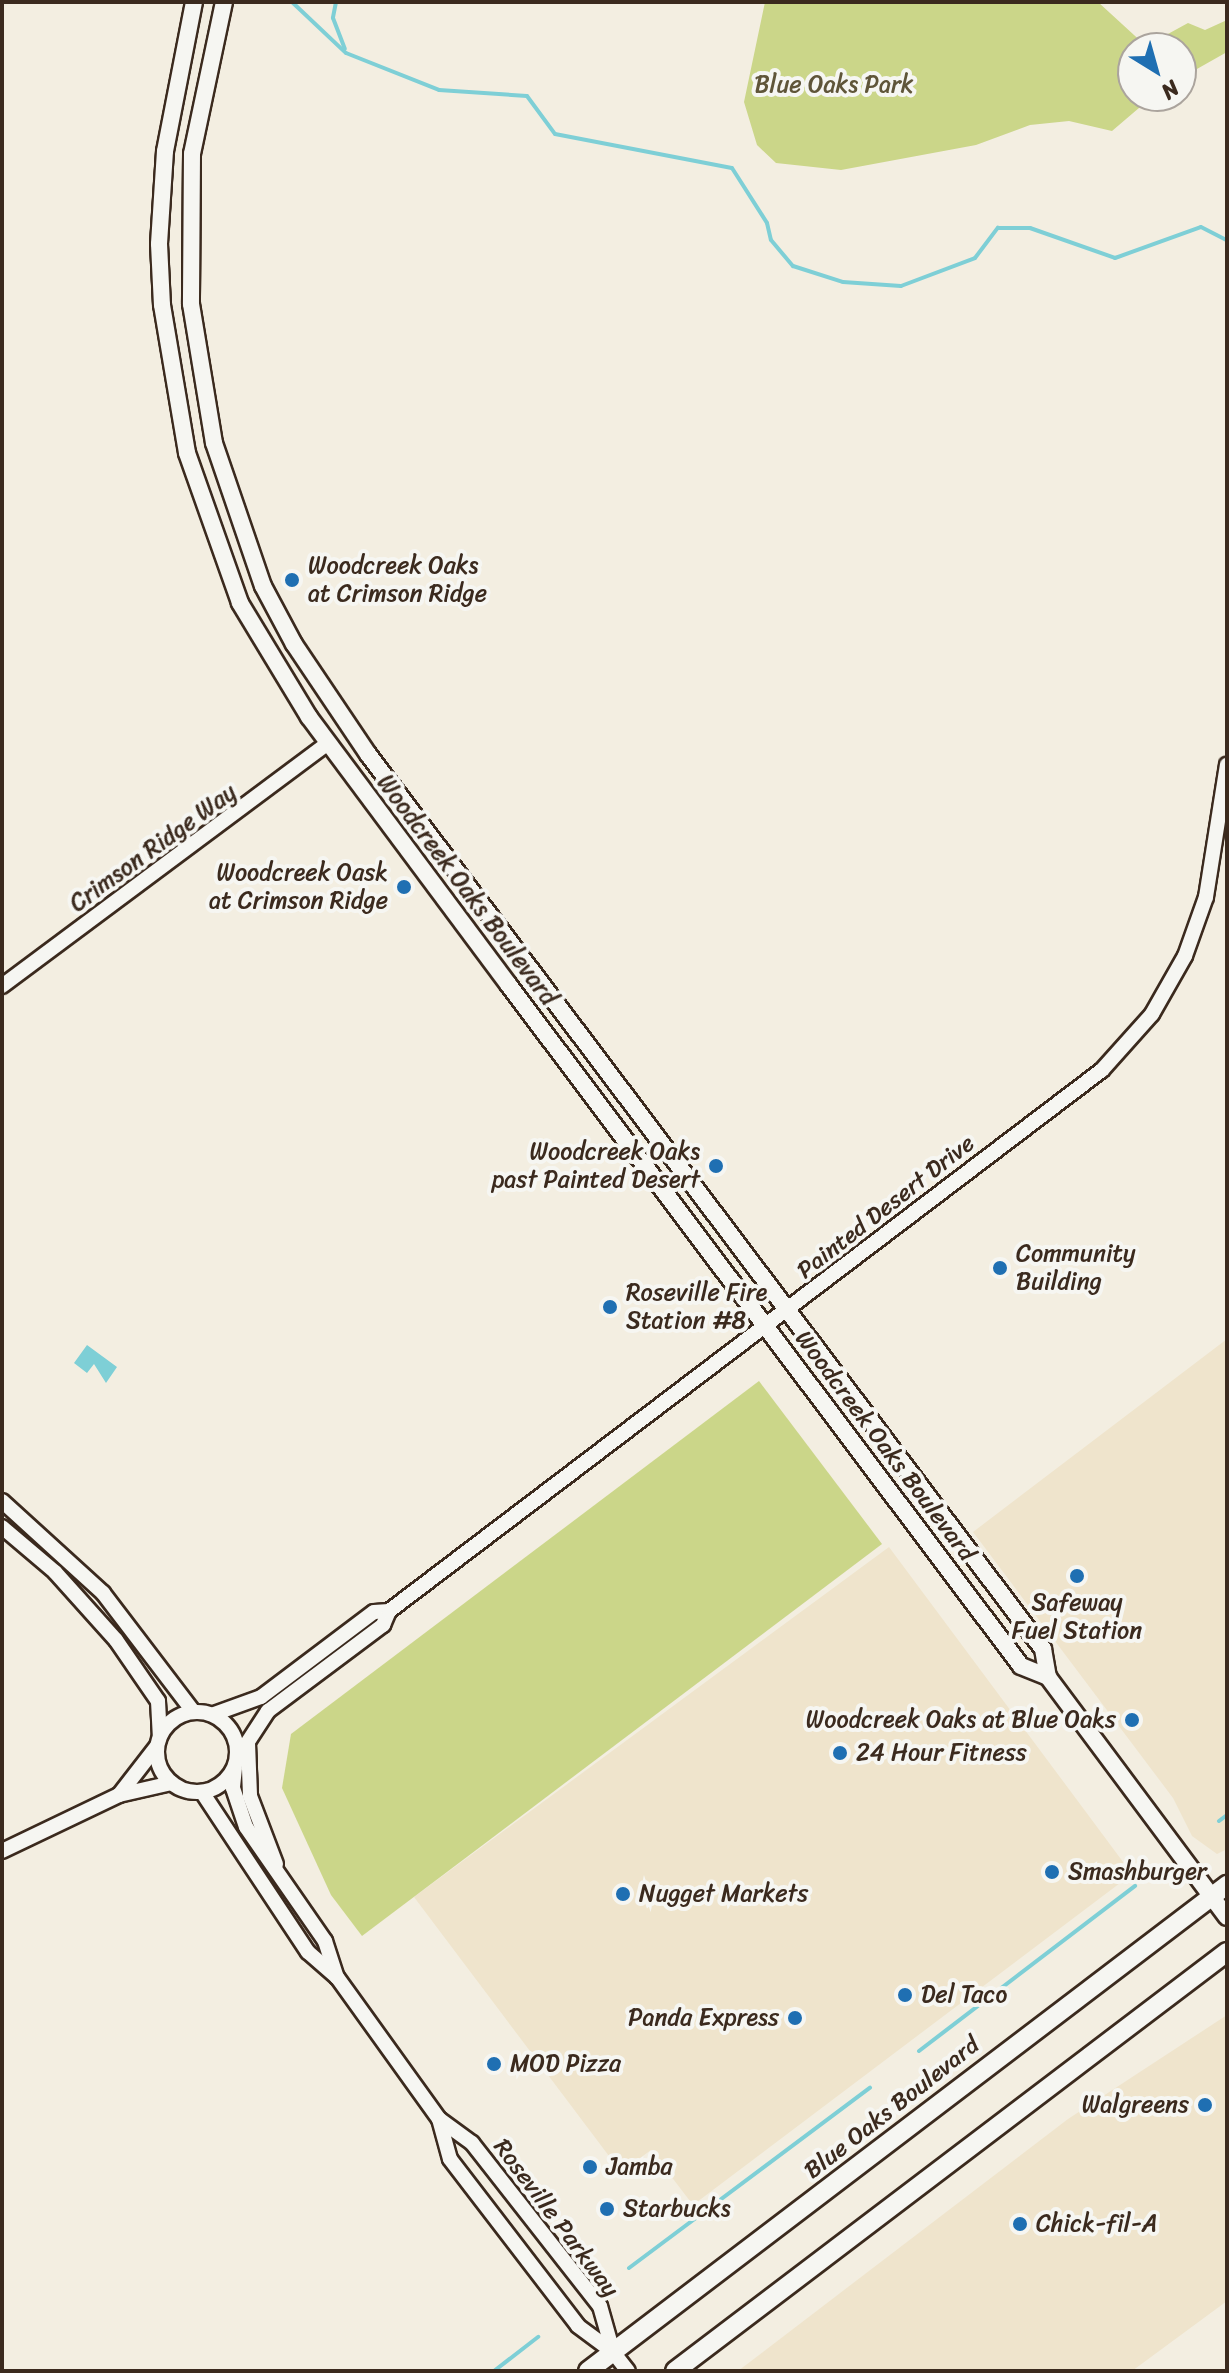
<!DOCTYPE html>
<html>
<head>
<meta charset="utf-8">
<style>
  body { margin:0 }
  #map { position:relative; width:1229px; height:2373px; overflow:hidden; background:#f3eee1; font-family:Sriracha,sans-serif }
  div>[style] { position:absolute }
  .built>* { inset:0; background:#efe4cc }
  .green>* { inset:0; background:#cbd689 }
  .water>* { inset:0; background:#7ecfd6 }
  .stream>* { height:4px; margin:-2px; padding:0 2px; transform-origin:2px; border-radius:2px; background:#7ecfd6 }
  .roads { filter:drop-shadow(2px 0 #3b2a1e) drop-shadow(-2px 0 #3b2a1e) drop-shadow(0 2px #3b2a1e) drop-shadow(0 -2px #3b2a1e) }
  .tertiary>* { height:14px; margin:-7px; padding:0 7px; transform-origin:7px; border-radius:7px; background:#f6f6f2 }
  .tertiary>.ring { margin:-7px; padding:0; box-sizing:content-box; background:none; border:14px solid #f6f6f2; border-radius:50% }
  .secondary>* { height:16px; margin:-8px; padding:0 8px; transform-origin:8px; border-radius:8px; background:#f6f6f2 }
  .primary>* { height:18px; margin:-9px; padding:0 9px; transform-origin:9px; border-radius:9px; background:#f6f6f2 }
  .dots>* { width:22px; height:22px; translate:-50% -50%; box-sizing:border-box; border:4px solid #f6f6f2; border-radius:50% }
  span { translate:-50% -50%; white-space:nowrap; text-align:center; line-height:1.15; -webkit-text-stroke:8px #f6f6f2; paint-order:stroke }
  .park-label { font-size:24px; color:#5f5539 }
  .poi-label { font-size:24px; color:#3b2a1e }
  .left { translate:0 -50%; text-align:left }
  .right { translate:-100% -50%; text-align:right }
  .street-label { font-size:24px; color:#3b2a1e }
  .frame { position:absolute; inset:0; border:4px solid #3b2a1e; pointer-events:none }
  .north { position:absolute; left:1117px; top:32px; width:80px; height:80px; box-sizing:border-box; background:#f6f6f2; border:2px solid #aba49d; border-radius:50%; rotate:143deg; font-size:22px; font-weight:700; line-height:32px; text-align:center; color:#3b2a1e }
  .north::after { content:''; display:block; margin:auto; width:28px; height:36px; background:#1f6fb2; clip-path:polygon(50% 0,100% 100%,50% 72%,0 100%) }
</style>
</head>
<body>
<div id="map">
  <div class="built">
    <i style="clip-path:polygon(1227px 1339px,1227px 1849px,1217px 1854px,1192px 1836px,1173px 1798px,973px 1532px)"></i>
    <i style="clip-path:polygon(889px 1547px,1132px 1874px,693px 2205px,651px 2150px,621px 2172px,414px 1897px)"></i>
    <i style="clip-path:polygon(1227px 2015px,1227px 2301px,1132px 2371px,738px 2371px,1068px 2119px)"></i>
  </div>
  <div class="green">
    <i style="clip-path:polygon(765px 2px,1098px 2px,1146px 46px,1188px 23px,1205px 30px,1227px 20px,1227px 52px,1181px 78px,1181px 48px,1133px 48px,1133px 96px,1153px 96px,1112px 131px,1069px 121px,1030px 125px,976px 145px,841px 170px,776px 163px,757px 145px,744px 102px)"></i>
    <i style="clip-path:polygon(759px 1381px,882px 1544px,362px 1936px,331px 1895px,282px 1788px,291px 1734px)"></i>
  </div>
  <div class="water">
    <i style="clip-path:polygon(87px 1345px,117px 1367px,106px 1383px,94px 1364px,87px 1373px,74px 1363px)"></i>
  </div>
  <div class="stream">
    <i style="left:292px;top:2px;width:74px;rotate:43.4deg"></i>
    <i style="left:346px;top:53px;width:100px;rotate:21.7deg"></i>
    <i style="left:439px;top:90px;width:88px;rotate:3.9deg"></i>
    <i style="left:527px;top:96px;width:47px;rotate:53.6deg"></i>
    <i style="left:555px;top:134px;width:180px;rotate:10.9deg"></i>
    <i style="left:732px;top:168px;width:65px;rotate:57.5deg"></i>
    <i style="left:767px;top:223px;width:17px;rotate:77deg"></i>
    <i style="left:771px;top:240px;width:34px;rotate:50deg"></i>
    <i style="left:793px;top:266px;width:52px;rotate:17.7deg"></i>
    <i style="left:843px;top:282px;width:58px;rotate:3.9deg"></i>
    <i style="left:901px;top:286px;width:79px;rotate:-20.7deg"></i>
    <i style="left:975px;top:258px;width:38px;rotate:-53deg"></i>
    <i style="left:998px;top:228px;width:32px"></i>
    <i style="left:1030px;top:228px;width:90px;rotate:19.4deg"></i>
    <i style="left:1115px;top:258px;width:91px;rotate:-19.8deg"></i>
    <i style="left:1201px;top:227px;width:29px;rotate:27deg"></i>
    <i style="left:336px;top:2px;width:16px;rotate:101deg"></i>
    <i style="left:333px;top:18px;width:33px;rotate:69deg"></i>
    <i style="left:1219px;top:1821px;width:10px;rotate:-37deg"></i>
    <i style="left:919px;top:2051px;width:272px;rotate:-37.4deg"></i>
    <i style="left:629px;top:2268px;width:301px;rotate:-36.8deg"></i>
    <i style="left:494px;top:2371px;width:56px;rotate:-37.7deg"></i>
  </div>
  <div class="roads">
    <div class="tertiary">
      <i style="left:2px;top:986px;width:407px;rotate:-36.7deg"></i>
      <i style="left:2px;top:1501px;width:137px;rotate:42.3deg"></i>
      <i style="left:103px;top:1593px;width:148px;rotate:52.7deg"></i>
      <i style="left:2px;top:1527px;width:70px;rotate:40.3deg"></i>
      <i style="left:55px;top:1572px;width:91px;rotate:48.1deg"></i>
      <i style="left:116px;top:1640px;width:74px;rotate:55.5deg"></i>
      <i style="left:158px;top:1701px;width:35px;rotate:87deg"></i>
      <i class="ring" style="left:157px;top:1712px;width:66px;height:66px"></i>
      <i style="left:214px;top:1714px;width:50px;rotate:-19.9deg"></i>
      <i style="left:261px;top:1697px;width:141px;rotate:-37deg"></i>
      <i style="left:374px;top:1612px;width:15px;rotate:-4deg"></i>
      <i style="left:248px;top:1743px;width:53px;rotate:87.8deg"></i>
      <i style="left:250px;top:1796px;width:73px;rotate:69.1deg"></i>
      <i style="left:238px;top:1757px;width:55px;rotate:-56.9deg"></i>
      <i style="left:268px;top:1711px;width:144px;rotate:-36.8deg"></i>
      <i style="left:383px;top:1625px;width:15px;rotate:-67deg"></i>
      <i style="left:389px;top:1611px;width:895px;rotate:-37.19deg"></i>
      <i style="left:1102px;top:1070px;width:75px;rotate:-48.2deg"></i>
      <i style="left:1152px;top:1014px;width:67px;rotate:-60.4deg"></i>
      <i style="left:1185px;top:956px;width:63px;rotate:-70.4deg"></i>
      <i style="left:1206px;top:897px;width:134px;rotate:-81deg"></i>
      <i style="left:235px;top:1768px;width:20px;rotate:96deg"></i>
      <i style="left:233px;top:1788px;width:41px;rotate:71.6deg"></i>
      <i style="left:246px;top:1827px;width:139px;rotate:55.3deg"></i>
      <i style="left:325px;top:1941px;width:38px;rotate:72deg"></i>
      <i style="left:202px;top:1792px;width:192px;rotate:56.5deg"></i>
      <i style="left:308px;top:1952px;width:38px;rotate:41deg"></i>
      <i style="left:337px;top:1977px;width:175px;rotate:54.3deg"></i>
      <i style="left:439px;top:2119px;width:41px;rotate:36deg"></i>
      <i style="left:472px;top:2143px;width:207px;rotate:51.9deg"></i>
      <i style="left:600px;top:2306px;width:48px;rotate:74.2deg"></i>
      <i style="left:119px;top:1795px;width:62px;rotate:-52.2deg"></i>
      <i style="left:2px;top:1851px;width:130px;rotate:-25.6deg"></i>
      <i style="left:119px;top:1795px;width:54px;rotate:-12.8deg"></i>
      <i style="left:439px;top:2119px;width:41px;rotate:74.6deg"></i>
      <i style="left:450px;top:2159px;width:210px;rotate:52.5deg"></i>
      <i style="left:578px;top:2326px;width:44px;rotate:36.6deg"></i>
      <i style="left:613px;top:2352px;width:24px;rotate:52deg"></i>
    </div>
    <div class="secondary">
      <i style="left:194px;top:2px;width:152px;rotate:101deg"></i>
      <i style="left:165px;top:151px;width:93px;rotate:93.7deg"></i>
      <i style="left:159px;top:244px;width:61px;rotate:87.2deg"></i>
      <i style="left:162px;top:305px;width:150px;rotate:80.4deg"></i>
      <i style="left:187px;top:453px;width:159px;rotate:70.5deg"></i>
      <i style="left:240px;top:603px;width:133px;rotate:58.8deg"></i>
      <i style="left:309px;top:717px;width:333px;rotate:53.3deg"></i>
      <i style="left:508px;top:984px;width:853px;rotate:53.05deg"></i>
      <i style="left:1021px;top:1666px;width:29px;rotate:22deg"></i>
      <i style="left:224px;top:2px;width:155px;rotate:101.9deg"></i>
      <i style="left:192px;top:154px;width:150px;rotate:90.4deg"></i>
      <i style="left:191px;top:304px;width:141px;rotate:80.6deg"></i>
      <i style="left:214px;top:443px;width:151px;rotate:71.1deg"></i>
      <i style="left:263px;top:586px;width:66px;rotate:61.9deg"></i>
      <i style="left:294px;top:644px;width:133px;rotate:56.1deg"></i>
      <i style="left:368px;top:754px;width:1121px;rotate:52.98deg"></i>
      <i style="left:1043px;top:1649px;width:28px;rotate:80deg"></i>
      <i style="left:1048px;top:1677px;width:299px;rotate:53.3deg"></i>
    </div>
    <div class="primary">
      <i style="left:588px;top:2371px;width:803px;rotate:-37.26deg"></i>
      <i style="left:675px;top:2371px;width:693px;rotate:-37.2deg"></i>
    </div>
  </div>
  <div class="dots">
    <i style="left:292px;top:580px;background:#1f6fb2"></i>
    <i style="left:404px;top:887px;background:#1f6fb2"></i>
    <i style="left:716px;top:1166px;background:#1f6fb2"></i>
    <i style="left:1000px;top:1268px;background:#1f6fb2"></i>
    <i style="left:610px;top:1307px;background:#1f6fb2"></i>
    <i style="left:1077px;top:1576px;background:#1f6fb2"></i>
    <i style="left:1132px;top:1720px;background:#1f6fb2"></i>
    <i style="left:840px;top:1753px;background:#1f6fb2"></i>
    <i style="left:1052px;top:1872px;background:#1f6fb2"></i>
    <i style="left:623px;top:1894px;background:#1f6fb2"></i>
    <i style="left:905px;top:1995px;background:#1f6fb2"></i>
    <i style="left:795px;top:2018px;background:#1f6fb2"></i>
    <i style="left:494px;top:2064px;background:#1f6fb2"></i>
    <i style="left:1205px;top:2105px;background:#1f6fb2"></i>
    <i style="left:590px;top:2167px;background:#1f6fb2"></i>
    <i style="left:607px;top:2209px;background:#1f6fb2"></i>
    <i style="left:1020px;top:2224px;background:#1f6fb2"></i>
  </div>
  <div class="park-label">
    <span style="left:834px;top:85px">Blue Oaks Park</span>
  </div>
  <div class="poi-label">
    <span class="left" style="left:308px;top:580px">Woodcreek Oaks<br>at Crimson Ridge</span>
    <span class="right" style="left:388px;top:887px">Woodcreek Oask<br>at Crimson Ridge</span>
    <span class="right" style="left:700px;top:1166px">Woodcreek Oaks<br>past Painted Desert</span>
    <span class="left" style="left:1016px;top:1268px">Community<br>Building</span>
    <span class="left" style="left:626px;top:1307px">Roseville Fire<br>Station #8</span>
    <span style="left:1077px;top:1617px">Safeway<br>Fuel Station</span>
    <span class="right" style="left:1116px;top:1720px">Woodcreek Oaks at Blue Oaks</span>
    <span class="left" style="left:856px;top:1753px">24 Hour Fitness</span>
    <span class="left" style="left:1068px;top:1872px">Smashburger</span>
    <span class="left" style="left:639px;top:1894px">Nugget Markets</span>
    <span class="left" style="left:921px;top:1995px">Del Taco</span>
    <span class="right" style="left:779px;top:2018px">Panda Express</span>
    <span class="left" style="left:510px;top:2064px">MOD Pizza</span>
    <span class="right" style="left:1189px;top:2105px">Walgreens</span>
    <span class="left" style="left:606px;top:2167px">Jamba</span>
    <span class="left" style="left:623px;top:2209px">Starbucks</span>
    <span class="left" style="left:1036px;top:2224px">Chick-fil-A</span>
  </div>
  <div class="street-label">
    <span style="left:153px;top:848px;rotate:-36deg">Crimson Ridge Way</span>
    <span style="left:467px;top:890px;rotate:53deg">Woodcreek Oaks Boulevard</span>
    <span style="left:886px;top:1207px;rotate:-38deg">Painted Desert Drive</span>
    <span style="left:885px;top:1446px;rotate:53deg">Woodcreek Oaks Boulevard</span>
    <span style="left:892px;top:2108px;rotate:-38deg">Blue Oaks Boulevard</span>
    <span style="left:556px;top:2218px;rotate:53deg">Roseville Parkway</span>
  </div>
  <div class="frame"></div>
  <div class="north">N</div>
</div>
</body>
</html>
